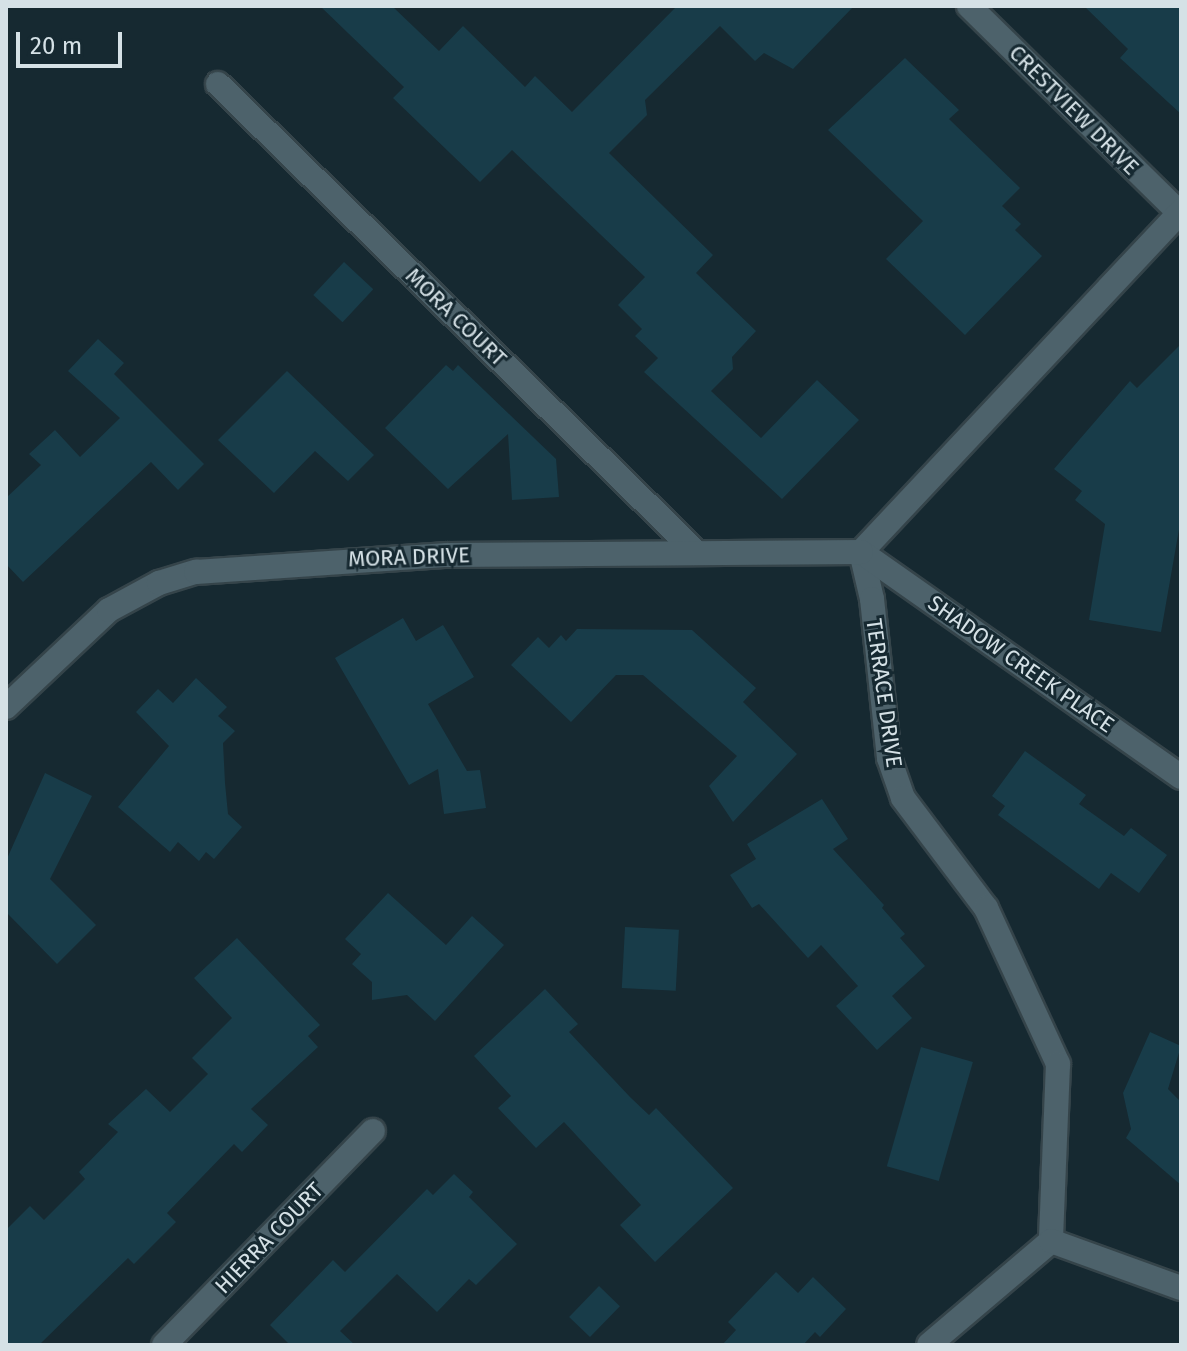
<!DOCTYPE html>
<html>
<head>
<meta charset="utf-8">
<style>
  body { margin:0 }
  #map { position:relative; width:1187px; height:1351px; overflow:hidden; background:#162931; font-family:"Fira Sans",sans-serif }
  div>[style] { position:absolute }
  .building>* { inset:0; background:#183c49; transform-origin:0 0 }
  .roads { filter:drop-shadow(2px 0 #35444a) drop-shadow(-2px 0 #35444a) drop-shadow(0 2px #35444a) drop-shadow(0 -2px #35444a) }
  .street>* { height:24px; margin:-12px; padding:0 12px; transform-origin:12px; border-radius:12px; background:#4d626b }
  span { translate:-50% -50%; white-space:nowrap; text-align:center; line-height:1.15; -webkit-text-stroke:6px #162931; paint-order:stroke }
  .street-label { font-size:22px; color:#d5e1e6 }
  .frame { position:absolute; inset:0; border:8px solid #d5e1e6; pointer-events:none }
  .scale { position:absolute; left:16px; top:32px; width:106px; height:36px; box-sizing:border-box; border:4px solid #d5e1e6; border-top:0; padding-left:10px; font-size:24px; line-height:28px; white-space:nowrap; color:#d5e1e6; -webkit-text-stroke:6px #162931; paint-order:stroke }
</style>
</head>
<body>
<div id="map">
  <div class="building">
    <i style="clip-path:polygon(320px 6px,392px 6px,439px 51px,463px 26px,525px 87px,535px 76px,572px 112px,677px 6px,854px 6px,793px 69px,764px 53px,755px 61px,720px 26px,645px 100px,647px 115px,609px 153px,713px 255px,696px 273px,756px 331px,732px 357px,733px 369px,711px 391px,761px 438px,817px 380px,859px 420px,782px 499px,644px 372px,658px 358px,635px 336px,642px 329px,618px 305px,645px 277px,512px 150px,480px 182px,393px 98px,404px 87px)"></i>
    <i style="clip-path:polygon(1084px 6px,1181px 6px,1181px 114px,1120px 58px,1128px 49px)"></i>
    <i style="clip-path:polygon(905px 58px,959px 110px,949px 119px,1020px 188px,1002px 206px,1021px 224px,1015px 230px,1042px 256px,965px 335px,886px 259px,923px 221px,828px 130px)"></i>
    <i style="left:344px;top:262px;width:40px;height:45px;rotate:43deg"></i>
    <i style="clip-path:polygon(98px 339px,124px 363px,114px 374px,204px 464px,178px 490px,151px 462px,23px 582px,6px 564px,6px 498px,41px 465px,29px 454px,55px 430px,80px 457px,120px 418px,68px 371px)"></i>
    <i style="clip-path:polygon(1181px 344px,1181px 518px,1161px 632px,1089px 620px,1105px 524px,1075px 500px,1082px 491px,1054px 469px,1130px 381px,1137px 388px)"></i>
    <i style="clip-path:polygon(446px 365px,453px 371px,458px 365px,556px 459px,559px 497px,512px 500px,508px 434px,448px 489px,385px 428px)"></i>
    <i style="clip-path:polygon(287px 371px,374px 455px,348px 481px,315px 451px,274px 493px,218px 440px)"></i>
    <i style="clip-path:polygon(403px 618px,416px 641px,443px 625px,474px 677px,428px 704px,467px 771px,480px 770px,486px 808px,444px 814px,438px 769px,409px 785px,335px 658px)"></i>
    <i style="clip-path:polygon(577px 629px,692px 630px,756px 688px,743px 702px,797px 754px,733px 822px,709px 786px,737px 756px,643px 675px,616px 675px,571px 722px,511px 665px,538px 637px,549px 648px,561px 635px,566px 641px)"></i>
    <i style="clip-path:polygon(196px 678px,227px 707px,218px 716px,235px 731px,223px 743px,225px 783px,228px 814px,242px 827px,214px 859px,206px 852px,199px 861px,178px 842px,170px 852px,118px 807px,169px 746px,136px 712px,158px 689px,173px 703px)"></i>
    <i style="clip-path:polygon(1025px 751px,1086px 795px,1079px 804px,1124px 836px,1131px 828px,1167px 855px,1139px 893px,1111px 873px,1099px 889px,998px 815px,1005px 806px,992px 796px)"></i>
    <i style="clip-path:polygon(45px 773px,92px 796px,50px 879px,96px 925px,57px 964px,6px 912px,6px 861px)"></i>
    <i style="clip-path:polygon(822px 799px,848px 839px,833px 849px,884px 905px,882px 908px,905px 934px,900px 938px,925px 966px,892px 996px,912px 1018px,877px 1050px,836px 1006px,858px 986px,821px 945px,808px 958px,759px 904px,752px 908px,730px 875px,756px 859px,747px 844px)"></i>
    <i style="clip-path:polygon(388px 893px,446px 945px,472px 916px,504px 945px,435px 1021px,407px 995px,372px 1000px,372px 982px,352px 964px,361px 954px,345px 939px)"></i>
    <i style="left:625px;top:927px;width:54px;height:61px;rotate:3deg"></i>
    <i style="clip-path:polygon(237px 938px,320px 1025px,308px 1036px,318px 1047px,251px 1109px,268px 1125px,242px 1152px,234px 1144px,167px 1213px,176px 1222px,134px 1264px,128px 1258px,39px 1345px,6px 1345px,6px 1230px,30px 1206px,44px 1220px,85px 1179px,79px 1172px,118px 1132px,108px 1124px,146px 1089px,170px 1112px,208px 1074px,192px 1058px,232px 1018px,194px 978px)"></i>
    <i style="clip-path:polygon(545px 989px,578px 1024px,569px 1032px,630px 1097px,649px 1115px,656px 1108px,733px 1188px,655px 1262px,620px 1225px,641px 1205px,564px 1122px,536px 1148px,498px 1108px,511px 1096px,474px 1056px)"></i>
    <i style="clip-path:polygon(1150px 1032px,1181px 1046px,1168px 1089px,1181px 1102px,1181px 1185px,1126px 1138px,1131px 1129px,1123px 1093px)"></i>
    <i style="left:921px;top:1047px;width:54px;height:124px;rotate:16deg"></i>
    <i style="clip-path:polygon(454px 1174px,473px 1192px,469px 1197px,517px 1244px,476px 1285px,469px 1279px,437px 1312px,397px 1274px,340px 1331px,355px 1345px,290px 1345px,270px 1325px,333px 1260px,345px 1272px,427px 1189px,433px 1195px)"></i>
    <i style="clip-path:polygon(776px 1272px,798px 1293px,813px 1277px,846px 1309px,820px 1337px,815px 1332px,803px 1345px,722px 1345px,736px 1330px,728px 1322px)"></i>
    <i style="left:599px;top:1286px;width:29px;height:43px;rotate:44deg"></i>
  </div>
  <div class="roads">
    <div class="street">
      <i style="left:969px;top:6px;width:296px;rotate:44.5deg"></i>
      <i style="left:218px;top:84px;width:668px;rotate:44.39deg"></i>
      <i style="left:861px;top:552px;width:48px;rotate:76.8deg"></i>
      <i style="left:872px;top:599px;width:160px;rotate:83.9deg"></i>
      <i style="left:889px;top:758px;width:42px;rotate:70.7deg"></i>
      <i style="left:903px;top:798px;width:138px;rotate:53deg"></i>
      <i style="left:986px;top:908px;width:172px;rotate:65.2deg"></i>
      <i style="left:1058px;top:1064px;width:177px;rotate:92.3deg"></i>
      <i style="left:1051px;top:1241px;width:160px;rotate:139.6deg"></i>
      <i style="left:861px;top:552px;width:468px;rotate:-46.8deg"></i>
      <i style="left:861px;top:552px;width:391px;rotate:35.1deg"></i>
      <i style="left:6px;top:707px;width:141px;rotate:-43.3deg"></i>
      <i style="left:109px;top:610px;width:57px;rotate:-28.4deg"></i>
      <i style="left:159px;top:583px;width:39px;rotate:-17deg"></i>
      <i style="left:196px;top:572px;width:252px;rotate:-3.9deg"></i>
      <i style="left:447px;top:555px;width:414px;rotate:-0.4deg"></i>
      <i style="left:1051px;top:1241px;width:138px;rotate:19.9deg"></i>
      <i style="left:164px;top:1345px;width:299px;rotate:-45.7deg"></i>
    </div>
  </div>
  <div class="street-label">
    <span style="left:1074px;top:110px;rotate:45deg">CRESTVIEW DRIVE</span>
    <span style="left:456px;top:317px;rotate:44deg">MORA COURT</span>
    <span style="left:409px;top:557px;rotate:-2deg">MORA DRIVE</span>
    <span style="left:1021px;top:664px;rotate:35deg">SHADOW CREEK PLACE</span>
    <span style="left:884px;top:693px;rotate:82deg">TERRACE DRIVE</span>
    <span style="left:269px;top:1238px;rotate:-46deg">HIERRA COURT</span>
  </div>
  <div class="frame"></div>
  <div class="scale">20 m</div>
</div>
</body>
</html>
